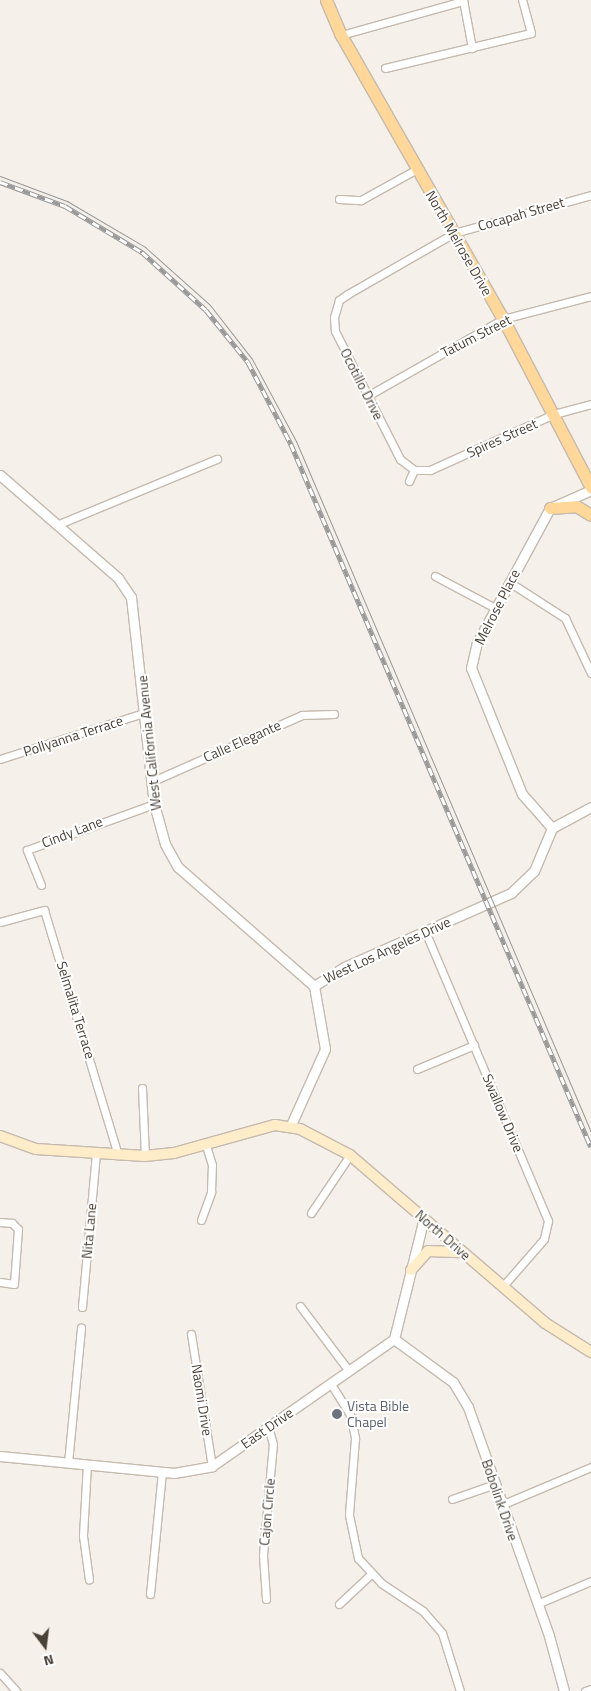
<!DOCTYPE html>
<html>
<head>
<meta charset="utf-8">
<style>
  body { margin:0 }
  #map { position:relative; width:591px; height:1691px; overflow:hidden; background:#f5f1ea; font-family:"Titillium Web",sans-serif }
  div>[style] { position:absolute }
  .roads { filter:drop-shadow(1px 0 #c5baae) drop-shadow(-1px 0 #c5baae) drop-shadow(0 1px #c5baae) drop-shadow(0 -1px #c5baae) }
  .minor>* { height:7px; margin:-3.5px; padding:0 3.5px; transform-origin:3.5px; border-radius:3.5px; background:#fff }
  .tertiary>* { height:9px; margin:-4.5px; padding:0 4.5px; transform-origin:4.5px; border-radius:4.5px; background:#fff }
  .secondary>* { height:10px; margin:-5px; padding:0 5px; transform-origin:5px; border-radius:5px; background:#ffedca }
  .primary>* { height:11px; margin:-5.5px; padding:0 5.5px; transform-origin:5.5px; border-radius:5.5px; background:#ffd899 }
  .tram>* { height:1px; margin:-0.5px; padding:0 0.5px; transform-origin:0.5px; border-radius:0.5px; background:#989898 }
  .rail>* { height:4.5px; margin-top:-2.25px; transform-origin:0; background:repeating-linear-gradient(90deg,#fff 0 8px,#989898 0 16px); box-sizing:border-box; border-block:1px solid #989898 }
  .dots>* { width:14px; height:14px; translate:-50% -50%; box-sizing:border-box; border:2px solid #fff; border-radius:50% }
  span { translate:-50% -50%; white-space:nowrap; text-align:center; line-height:1.15; -webkit-text-stroke:4px #fff; paint-order:stroke }
  .street-label { font-size:14px; color:#4a4137 }
  .worship-label { font-size:14px; color:#5b616d }
  .left { translate:0 -50%; text-align:left }
  .north { position:absolute; left:20px; top:1621px; width:50px; height:50px; -webkit-text-stroke:4px #fff; paint-order:stroke; rotate:165deg; font-size:14px; font-weight:700; line-height:20px; text-align:center; color:#4a4137 }
  .north::after { content:''; display:block; margin:auto; width:18px; height:22px; background:#4a4137; clip-path:polygon(50% 0,100% 100%,50% 72%,0 100%) }
</style>
</head>
<body>
<div id="map">
  <div class="roads">
    <div class="minor">
      <i style="left:463px;top:0;width:49px;rotate:79.4deg"></i>
      <i style="left:341px;top:35px;width:127px;rotate:-15.6deg"></i>
      <i style="left:385px;top:68px;width:150px;rotate:-13.5deg"></i>
      <i style="left:531px;top:33px;width:34px;rotate:-105deg"></i>
      <i style="left:591px;top:195px;width:142px;rotate:164.5deg"></i>
      <i style="left:454px;top:233px;width:122px;rotate:150.1deg"></i>
      <i style="left:348px;top:294px;width:11px;rotate:146deg"></i>
      <i style="left:339px;top:300px;width:18px;rotate:106deg"></i>
      <i style="left:334px;top:317px;width:14px;rotate:86deg"></i>
      <i style="left:335px;top:331px;width:144px;rotate:63.1deg"></i>
      <i style="left:400px;top:459px;width:18px;rotate:38deg"></i>
      <i style="left:414px;top:470px;width:16px"></i>
      <i style="left:430px;top:470px;width:136px;rotate:-24.3deg"></i>
      <i style="left:554px;top:414px;width:38px;rotate:-15deg"></i>
      <i style="left:339px;top:199px;width:22px;rotate:3deg"></i>
      <i style="left:361px;top:200px;width:64px;rotate:-29deg"></i>
      <i style="left:369px;top:395px;width:154px;rotate:-29.6deg"></i>
      <i style="left:503px;top:319px;width:91px;rotate:-14.6deg"></i>
      <i style="left:409px;top:481px;width:12px;rotate:-66deg"></i>
      <i style="left:59px;top:524px;width:171px;rotate:-22.4deg"></i>
      <i style="left:435px;top:576px;width:68px;rotate:28.1deg"></i>
      <i style="left:509px;top:582px;width:67px;rotate:32.7deg"></i>
      <i style="left:565px;top:618px;width:61px;rotate:64.7deg"></i>
      <i style="left:0;top:759px;width:153px;rotate:-17.8deg"></i>
      <i style="left:153px;top:781px;width:163px;rotate:-23.9deg"></i>
      <i style="left:302px;top:715px;width:32px;rotate:-2deg"></i>
      <i style="left:41px;top:885px;width:38px;rotate:-112deg"></i>
      <i style="left:27px;top:850px;width:135px;rotate:-19.9deg"></i>
      <i style="left:0;top:922px;width:46px;rotate:-15.3deg"></i>
      <i style="left:44px;top:910px;width:256px;rotate:73.2deg"></i>
      <i style="left:425px;top:931px;width:315px;rotate:67deg"></i>
      <i style="left:548px;top:1221px;width:18px;rotate:103deg"></i>
      <i style="left:544px;top:1239px;width:62px;rotate:131.1deg"></i>
      <i style="left:417px;top:1069px;width:62px;rotate:-22.8deg"></i>
      <i style="left:142px;top:1088px;width:68px;rotate:87.5deg"></i>
      <i style="left:311px;top:1213px;width:70px;rotate:-56.1deg"></i>
      <i style="left:201px;top:1220px;width:30px;rotate:-70deg"></i>
      <i style="left:211px;top:1192px;width:27px;rotate:-88deg"></i>
      <i style="left:212px;top:1165px;width:21px;rotate:-107deg"></i>
      <i style="left:0;top:1222px;width:12px;rotate:5deg"></i>
      <i style="left:12px;top:1223px;width:8px;rotate:45deg"></i>
      <i style="left:18px;top:1229px;width:55px;rotate:94.2deg"></i>
      <i style="left:14px;top:1284px;width:14px;rotate:-172deg"></i>
      <i style="left:300px;top:1306px;width:81px;rotate:53deg"></i>
      <i style="left:82px;top:1307px;width:154px;rotate:-84.8deg"></i>
      <i style="left:191px;top:1334px;width:134px;rotate:81deg"></i>
      <i style="left:331px;top:1384px;width:36px;rotate:58deg"></i>
      <i style="left:350px;top:1414px;width:25px;rotate:78deg"></i>
      <i style="left:355px;top:1438px;width:77px;rotate:94.5deg"></i>
      <i style="left:349px;top:1515px;width:44px;rotate:78.2deg"></i>
      <i style="left:358px;top:1558px;width:34px;rotate:47deg"></i>
      <i style="left:381px;top:1583px;width:50px;rotate:33.7deg"></i>
      <i style="left:423px;top:1611px;width:29px;rotate:49deg"></i>
      <i style="left:442px;top:1633px;width:61px;rotate:72.8deg"></i>
      <i style="left:68px;top:1463px;width:136px;rotate:-84.5deg"></i>
      <i style="left:87px;top:1464px;width:72px;rotate:93.2deg"></i>
      <i style="left:83px;top:1536px;width:44px;rotate:82.2deg"></i>
      <i style="left:452px;top:1499px;width:46px;rotate:-19.2deg"></i>
      <i style="left:501px;top:1505px;width:98px;rotate:-22.9deg"></i>
      <i style="left:150px;top:1594px;width:123px;rotate:-84.4deg"></i>
      <i style="left:266px;top:1599px;width:44px;rotate:-93.9deg"></i>
      <i style="left:263px;top:1555px;width:111px;rotate:-84.9deg"></i>
      <i style="left:273px;top:1444px;width:18px;rotate:-106deg"></i>
      <i style="left:339px;top:1604px;width:45px;rotate:-43.2deg"></i>
      <i style="left:537px;top:1604px;width:59px;rotate:-23.1deg"></i>
      <i style="left:0;top:1673px;width:24px;rotate:48deg"></i>
      <i style="left:585px;top:1691px;width:6px;rotate:-18deg"></i>
    </div>
    <div class="tertiary">
      <i style="left:0;top:475px;width:157px;rotate:41.1deg"></i>
      <i style="left:118px;top:578px;width:23px;rotate:56deg"></i>
      <i style="left:131px;top:597px;width:208px;rotate:83.7deg"></i>
      <i style="left:154px;top:804px;width:41px;rotate:74.6deg"></i>
      <i style="left:165px;top:844px;width:26px;rotate:61deg"></i>
      <i style="left:178px;top:867px;width:181px;rotate:41.2deg"></i>
      <i style="left:552px;top:828px;width:45px;rotate:-131.4deg"></i>
      <i style="left:522px;top:794px;width:136px;rotate:-112deg"></i>
      <i style="left:471px;top:668px;width:26px;rotate:-77deg"></i>
      <i style="left:477px;top:643px;width:153px;rotate:-61.6deg"></i>
      <i style="left:550px;top:508px;width:45px;rotate:-23.7deg"></i>
      <i style="left:290px;top:1127px;width:85px;rotate:-65.8deg"></i>
      <i style="left:325px;top:1049px;width:64px;rotate:-99.9deg"></i>
      <i style="left:314px;top:986px;width:36px;rotate:-32deg"></i>
      <i style="left:344px;top:967px;width:183px;rotate:-23.9deg"></i>
      <i style="left:511px;top:893px;width:32px;rotate:-44deg"></i>
      <i style="left:534px;top:871px;width:47px;rotate:-67.3deg"></i>
      <i style="left:552px;top:828px;width:44px;rotate:-28.3deg"></i>
      <i style="left:394px;top:1339px;width:73px;rotate:36.1deg"></i>
      <i style="left:453px;top:1382px;width:29px;rotate:59deg"></i>
      <i style="left:468px;top:1407px;width:243px;rotate:70.5deg"></i>
      <i style="left:549px;top:1636px;width:57px;rotate:74.7deg"></i>
      <i style="left:0;top:1456px;width:175px;rotate:5.6deg"></i>
      <i style="left:174px;top:1473px;width:39px;rotate:-10deg"></i>
      <i style="left:212px;top:1466px;width:222px;rotate:-34.9deg"></i>
      <i style="left:394px;top:1339px;width:125px;rotate:-76.1deg"></i>
    </div>
    <div class="secondary">
      <i style="left:0;top:1136px;width:38px;rotate:20deg"></i>
      <i style="left:36px;top:1149px;width:109px;rotate:3.7deg"></i>
      <i style="left:145px;top:1156px;width:29px;rotate:-6deg"></i>
      <i style="left:174px;top:1153px;width:105px;rotate:-15.5deg"></i>
      <i style="left:275px;top:1125px;width:25px;rotate:9deg"></i>
      <i style="left:300px;top:1129px;width:56px;rotate:27.5deg"></i>
      <i style="left:350px;top:1155px;width:257px;rotate:40.7deg"></i>
      <i style="left:545px;top:1323px;width:54px;rotate:32.2deg"></i>
      <i style="left:411px;top:1270px;width:25px;rotate:-48deg"></i>
      <i style="left:428px;top:1251px;width:33px;rotate:2deg"></i>
    </div>
    <div class="primary">
      <i style="left:326px;top:0;width:38px;rotate:67deg"></i>
      <i style="left:341px;top:35px;width:327px;rotate:60.3deg"></i>
      <i style="left:503px;top:319px;width:190px;rotate:62.4deg"></i>
      <i style="left:550px;top:508px;width:26px;rotate:-4deg"></i>
      <i style="left:576px;top:506px;width:17px;rotate:31deg"></i>
    </div>
  </div>
  <div class="tram">
    <i style="left:0;top:176px;width:72px;rotate:20.5deg"></i>
    <i style="left:67px;top:201px;width:91px;rotate:30.5deg"></i>
    <i style="left:145px;top:247px;width:87px;rotate:41.7deg"></i>
    <i style="left:210px;top:305px;width:68px;rotate:52.1deg"></i>
    <i style="left:252px;top:359px;width:93px;rotate:61.8deg"></i>
    <i style="left:296px;top:441px;width:751px;rotate:66.88deg"></i>
  </div>
  <div class="rail">
    <i style="left:0;top:182px;width:69px;rotate:20.3deg"></i>
    <i style="left:65px;top:206px;width:90px;rotate:30.9deg"></i>
    <i style="left:142px;top:252px;width:86px;rotate:42.2deg"></i>
    <i style="left:206px;top:310px;width:67px;rotate:51.1deg"></i>
    <i style="left:248px;top:362px;width:93px;rotate:62.3deg"></i>
    <i style="left:291px;top:444px;width:764px;rotate:66.89deg"></i>
  </div>
  <div class="dots">
    <i style="left:337px;top:1414px;background:#6b7280"></i>
  </div>
  <div class="street-label">
    <span style="left:521px;top:214px;rotate:-16deg">Cocapah Street</span>
    <span style="left:459px;top:243px;rotate:60deg">North Melrose Drive</span>
    <span style="left:476px;top:336px;rotate:-27deg">Tatum Street</span>
    <span style="left:362px;top:384px;rotate:63deg">Ocotillo Drive</span>
    <span style="left:502px;top:438px;rotate:-24deg">Spires Street</span>
    <span style="left:497px;top:607px;rotate:-63deg">Melrose Place</span>
    <span style="left:73px;top:736px;rotate:-18deg">Pollyanna Terrace</span>
    <span style="left:242px;top:741px;rotate:-24deg">Calle Elegante</span>
    <span style="left:149px;top:743px;rotate:-96deg">West California Avenue</span>
    <span style="left:72px;top:832px;rotate:-21deg">Cindy Lane</span>
    <span style="left:387px;top:950px;rotate:-25deg">West Los Angeles Drive</span>
    <span style="left:76px;top:1010px;rotate:73deg">Selmalita Terrace</span>
    <span style="left:503px;top:1113px;rotate:67deg">Swallow Drive</span>
    <span style="left:89px;top:1231px;rotate:-85deg">Nita Lane</span>
    <span style="left:443px;top:1235px;rotate:41deg">North Drive</span>
    <span style="left:202px;top:1400px;rotate:81deg">Naomi Drive</span>
    <span style="left:267px;top:1428px;rotate:-35deg">East Drive</span>
    <span style="left:500px;top:1500px;rotate:71deg">Bobolink Drive</span>
    <span style="left:267px;top:1512px;rotate:-85deg">Cajon Circle</span>
  </div>
  <div class="worship-label">
    <span class="left" style="left:347px;top:1414px">Vista Bible<br>Chapel</span>
  </div>
  <div class="north">N</div>
</div>
</body>
</html>
